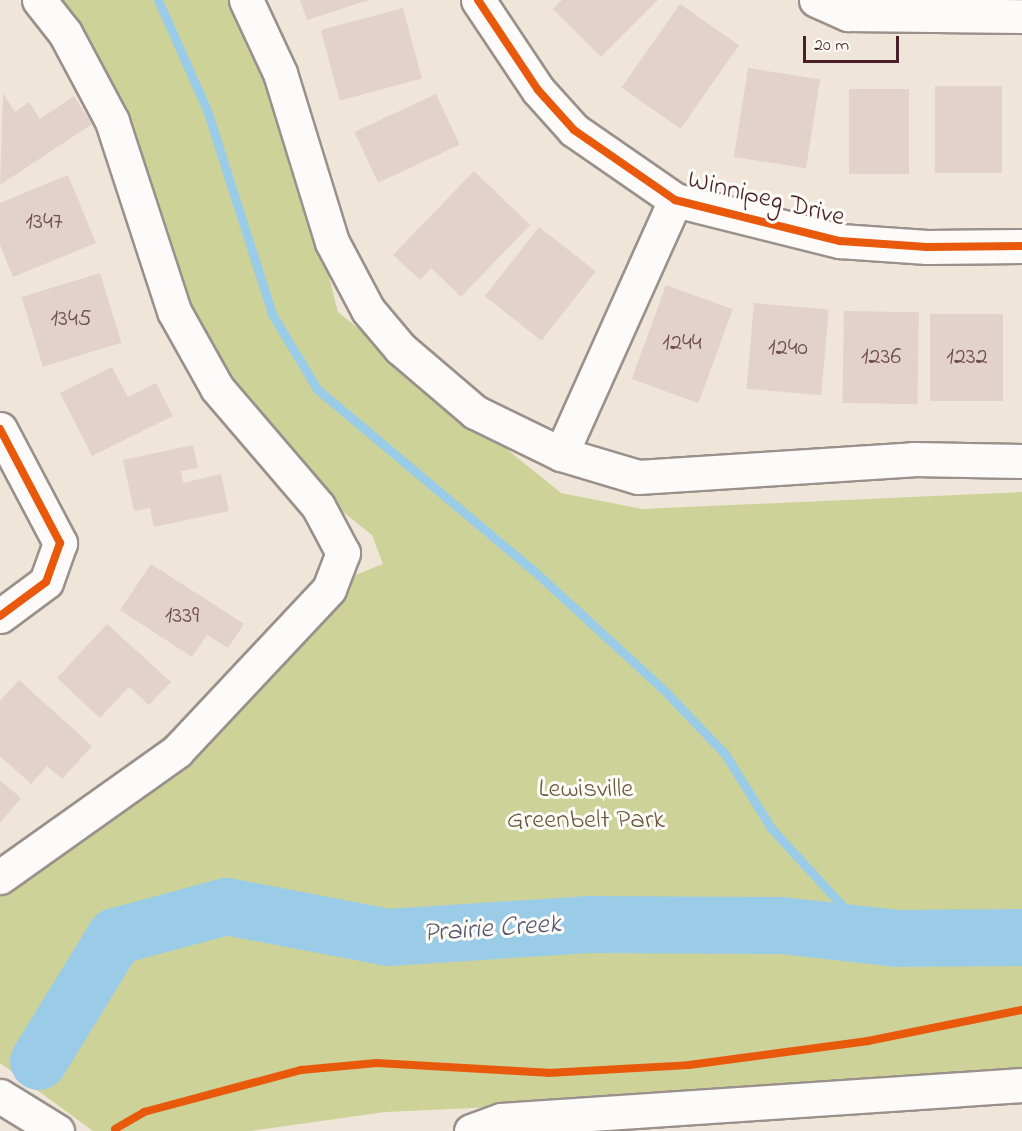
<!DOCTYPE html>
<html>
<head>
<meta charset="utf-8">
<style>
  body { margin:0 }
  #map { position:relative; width:1022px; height:1131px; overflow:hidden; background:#efe6d9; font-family:"Indie Flower",sans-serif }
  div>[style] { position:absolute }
  .green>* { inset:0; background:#cdd299 }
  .stream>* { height:9px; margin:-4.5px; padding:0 4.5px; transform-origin:4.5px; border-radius:4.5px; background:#9acce8 }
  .river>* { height:57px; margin:-28.5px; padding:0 28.5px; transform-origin:28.5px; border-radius:28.5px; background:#9acce8 }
  .building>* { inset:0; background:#e3d1cb; transform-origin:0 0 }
  .path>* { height:4px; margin-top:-2px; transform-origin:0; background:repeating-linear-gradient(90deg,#c4bdbc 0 4.5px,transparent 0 9px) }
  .roads { filter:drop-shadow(2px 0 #9b908b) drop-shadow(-2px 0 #9b908b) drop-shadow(0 2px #9b908b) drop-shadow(0 -2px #9b908b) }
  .minor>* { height:33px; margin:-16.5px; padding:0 16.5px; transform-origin:16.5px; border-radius:16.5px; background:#fdfbf9 }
  .cycleway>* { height:8px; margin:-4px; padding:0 4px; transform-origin:4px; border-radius:4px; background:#e8590c }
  span { translate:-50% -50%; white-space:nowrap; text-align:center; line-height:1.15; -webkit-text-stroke:6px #fdfcf7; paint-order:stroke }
  .number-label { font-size:24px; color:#704c53 }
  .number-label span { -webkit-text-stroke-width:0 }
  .street-label { font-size:27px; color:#4a1f2b }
  .park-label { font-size:27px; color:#6e583f }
  .water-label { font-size:28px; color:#595870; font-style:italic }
  .scale { position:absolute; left:803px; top:36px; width:96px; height:27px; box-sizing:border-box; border:3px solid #4a1f2b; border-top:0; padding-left:8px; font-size:18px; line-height:21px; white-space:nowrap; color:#4a1f2b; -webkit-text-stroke:4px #fdfcf7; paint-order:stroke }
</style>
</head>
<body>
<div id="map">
  <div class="green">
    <i style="clip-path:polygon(46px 0,230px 0,290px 126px,338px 312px,561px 493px,642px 509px,1022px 492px,1022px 1073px,692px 1098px,385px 1112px,250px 1131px,93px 1131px,0 1063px,0 896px,143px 755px,345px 579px,383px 564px,372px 535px,252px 439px)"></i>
  </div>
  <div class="stream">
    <i style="left:158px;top:0;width:120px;rotate:66deg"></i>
    <i style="left:207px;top:110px;width:214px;rotate:72.3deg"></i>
    <i style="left:272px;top:314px;width:87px;rotate:59deg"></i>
    <i style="left:317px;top:389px;width:282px;rotate:40deg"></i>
    <i style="left:533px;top:570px;width:175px;rotate:42.5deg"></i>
    <i style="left:662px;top:688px;width:91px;rotate:46.3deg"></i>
    <i style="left:725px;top:754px;width:87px;rotate:58.1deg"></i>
    <i style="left:771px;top:828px;width:145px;rotate:47.5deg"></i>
  </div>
  <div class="river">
    <i style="left:38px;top:1061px;width:147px;rotate:-58.4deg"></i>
    <i style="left:115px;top:936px;width:115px;rotate:-15.1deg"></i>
    <i style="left:226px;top:906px;width:165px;rotate:10.8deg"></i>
    <i style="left:388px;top:937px;width:199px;rotate:-3.7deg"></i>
    <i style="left:587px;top:924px;width:194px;rotate:0.3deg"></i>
    <i style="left:781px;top:925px;width:116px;rotate:6.4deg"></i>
    <i style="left:896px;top:938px;width:126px;rotate:-0.5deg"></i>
  </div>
  <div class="building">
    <i style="clip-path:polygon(300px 0,369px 0,307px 20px)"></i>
    <i style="clip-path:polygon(562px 0,658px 0,601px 57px,553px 9px)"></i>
    <i style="left:680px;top:4px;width:72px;height:102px;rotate:35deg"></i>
    <i style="left:403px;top:8px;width:73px;height:85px;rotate:75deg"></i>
    <i style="left:748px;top:68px;width:73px;height:90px;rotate:9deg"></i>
    <i style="left:935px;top:86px;width:67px;height:87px"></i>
    <i style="left:849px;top:89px;width:60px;height:85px"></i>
    <i style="clip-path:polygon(3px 93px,15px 112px,29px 102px,40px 119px,74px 96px,92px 124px,0 185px)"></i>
    <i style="left:436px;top:94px;width:56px;height:90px;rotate:65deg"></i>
    <i style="clip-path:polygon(474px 171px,530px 225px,461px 297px,431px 268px,420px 280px,393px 255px)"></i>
    <i style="clip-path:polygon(68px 175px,96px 243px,13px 277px,0 245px,0 203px)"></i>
    <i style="left:539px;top:227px;width:72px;height:88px;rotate:38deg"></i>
    <i style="left:100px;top:273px;width:73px;height:82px;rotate:73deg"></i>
    <i style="left:666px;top:285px;width:71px;height:100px;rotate:20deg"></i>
    <i style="left:754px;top:303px;width:75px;height:86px;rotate:5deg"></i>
    <i style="left:844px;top:311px;width:75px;height:92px;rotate:1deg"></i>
    <i style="left:930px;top:314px;width:73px;height:87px"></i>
    <i style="clip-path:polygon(112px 367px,128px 397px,156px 383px,173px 416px,92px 456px,60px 393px)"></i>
    <i style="clip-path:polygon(193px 445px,198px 468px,181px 471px,183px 483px,221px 474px,229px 511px,154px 527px,150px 508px,134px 511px,123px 460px)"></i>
    <i style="clip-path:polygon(151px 564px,244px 624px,228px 648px,207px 635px,192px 657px,120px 610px)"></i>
    <i style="clip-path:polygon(107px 624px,171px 682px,149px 705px,129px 687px,100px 718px,57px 678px)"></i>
    <i style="clip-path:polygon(19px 680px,92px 746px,62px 779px,47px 766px,31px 784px,0 756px,0 701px)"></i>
    <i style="clip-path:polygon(0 780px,21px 798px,0 823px)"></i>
  </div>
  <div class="path">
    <i style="left:115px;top:1129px;width:34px;rotate:-30deg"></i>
    <i style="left:144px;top:1112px;width:163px;rotate:-15deg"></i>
    <i style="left:301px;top:1070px;width:76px;rotate:-5.3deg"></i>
    <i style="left:377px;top:1063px;width:171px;rotate:3.3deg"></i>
    <i style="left:548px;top:1073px;width:141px;rotate:-3.2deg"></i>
    <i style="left:689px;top:1065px;width:181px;rotate:-7.6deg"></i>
    <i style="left:868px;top:1041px;width:157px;rotate:-11.4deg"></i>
  </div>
  <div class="roads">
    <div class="minor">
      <i style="left:246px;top:0;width:81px;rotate:65deg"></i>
      <i style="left:280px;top:73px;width:177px;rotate:72.9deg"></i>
      <i style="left:332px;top:242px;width:77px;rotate:62.1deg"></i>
      <i style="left:368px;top:310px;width:50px;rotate:49.9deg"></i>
      <i style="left:400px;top:348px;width:99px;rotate:40.5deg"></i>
      <i style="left:475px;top:412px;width:96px;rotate:26deg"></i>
      <i style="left:561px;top:454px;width:80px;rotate:16.6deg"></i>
      <i style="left:638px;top:477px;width:276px;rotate:-3.7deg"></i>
      <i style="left:913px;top:459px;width:109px;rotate:1.1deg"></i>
      <i style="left:478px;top:0;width:108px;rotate:56.3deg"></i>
      <i style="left:538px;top:90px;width:54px;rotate:48deg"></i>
      <i style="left:574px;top:130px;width:123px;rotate:34.7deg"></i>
      <i style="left:675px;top:200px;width:170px;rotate:14deg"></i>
      <i style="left:840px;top:241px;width:87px;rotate:3.9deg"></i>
      <i style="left:927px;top:247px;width:95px;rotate:-0.6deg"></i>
      <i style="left:816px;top:0;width:35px;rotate:24deg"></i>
      <i style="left:848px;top:14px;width:174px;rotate:0.7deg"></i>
      <i style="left:0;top:429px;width:129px;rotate:62.2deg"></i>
      <i style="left:60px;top:543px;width:41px;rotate:109.7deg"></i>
      <i style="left:46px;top:582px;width:57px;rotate:143.5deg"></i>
      <i style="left:561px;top:454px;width:278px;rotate:-65.8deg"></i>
      <i style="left:0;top:877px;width:217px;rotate:-35.4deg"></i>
      <i style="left:177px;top:751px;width:222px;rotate:-46.8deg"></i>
      <i style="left:329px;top:589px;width:39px;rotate:-69deg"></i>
      <i style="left:343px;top:553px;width:53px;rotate:-118deg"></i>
      <i style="left:318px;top:506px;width:155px;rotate:-130.6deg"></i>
      <i style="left:217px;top:388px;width:88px;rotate:-119.2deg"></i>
      <i style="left:174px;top:311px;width:200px;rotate:-108.1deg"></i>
      <i style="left:112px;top:121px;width:100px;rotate:-118.1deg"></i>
      <i style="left:65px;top:33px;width:42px;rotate:-128.2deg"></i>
      <i style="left:0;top:1096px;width:67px;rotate:31.6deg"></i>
      <i style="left:471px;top:1131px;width:32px;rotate:-20deg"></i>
      <i style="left:501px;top:1120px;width:522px;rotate:-3.84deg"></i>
    </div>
  </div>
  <div class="cycleway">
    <i style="left:478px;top:0;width:108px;rotate:56.3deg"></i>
    <i style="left:538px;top:90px;width:54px;rotate:48deg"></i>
    <i style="left:574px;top:130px;width:123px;rotate:34.7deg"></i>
    <i style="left:675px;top:200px;width:170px;rotate:14deg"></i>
    <i style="left:840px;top:241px;width:87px;rotate:3.9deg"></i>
    <i style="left:927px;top:247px;width:95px;rotate:-0.6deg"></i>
    <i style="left:0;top:429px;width:129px;rotate:62.2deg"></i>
    <i style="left:60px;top:543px;width:41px;rotate:109.7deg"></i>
    <i style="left:46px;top:582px;width:57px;rotate:143.5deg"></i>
    <i style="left:115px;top:1129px;width:34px;rotate:-30deg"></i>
    <i style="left:144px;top:1112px;width:163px;rotate:-15deg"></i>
    <i style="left:301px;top:1070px;width:76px;rotate:-5.3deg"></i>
    <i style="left:377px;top:1063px;width:171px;rotate:3.3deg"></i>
    <i style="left:548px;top:1073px;width:141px;rotate:-3.2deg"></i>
    <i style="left:689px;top:1065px;width:181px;rotate:-7.6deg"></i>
    <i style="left:868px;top:1041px;width:157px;rotate:-11.4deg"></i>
  </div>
  <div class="number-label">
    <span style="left:44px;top:223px">1347</span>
    <span style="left:71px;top:320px">1345</span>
    <span style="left:682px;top:344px">1244</span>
    <span style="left:788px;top:349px">1240</span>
    <span style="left:881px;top:358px">1236</span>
    <span style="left:967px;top:358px">1232</span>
    <span style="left:182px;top:617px">1339</span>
  </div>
  <div class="street-label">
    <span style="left:766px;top:199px;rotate:14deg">Winnipeg Drive</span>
  </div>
  <div class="park-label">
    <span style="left:586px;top:805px">Lewisville<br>Greenbelt Park</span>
  </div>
  <div class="water-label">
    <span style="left:492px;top:930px;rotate:-4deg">Prairie Creek</span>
  </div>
  <div class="scale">20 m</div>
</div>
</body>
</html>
